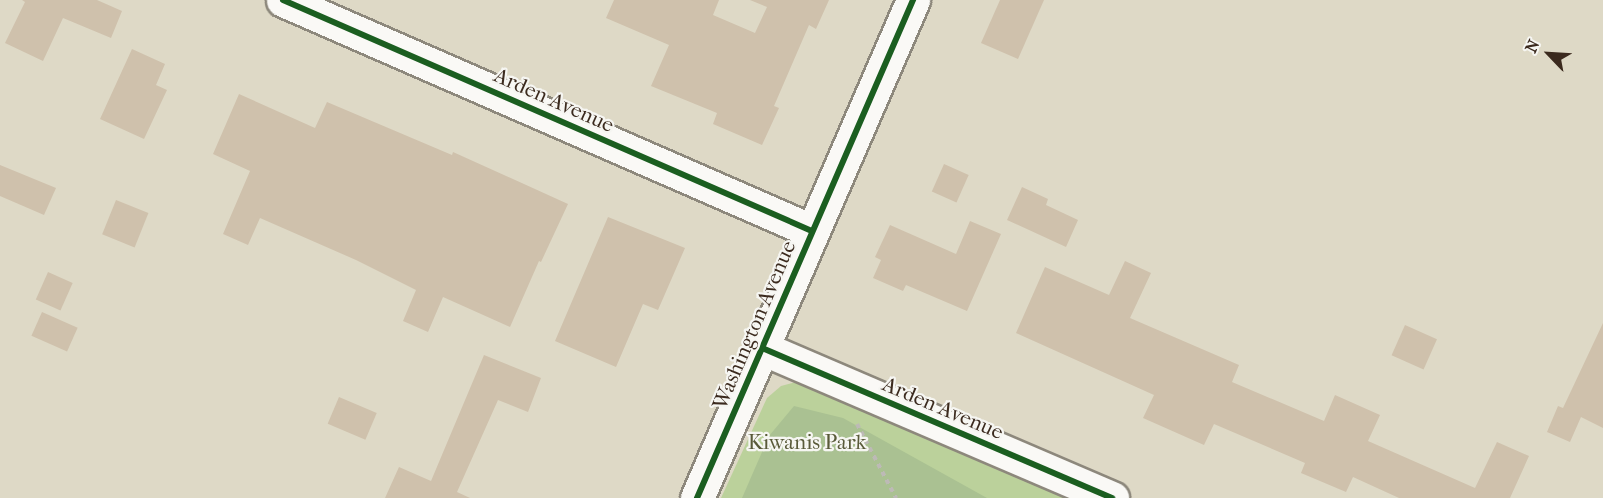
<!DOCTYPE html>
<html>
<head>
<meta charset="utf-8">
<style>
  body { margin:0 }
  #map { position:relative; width:1603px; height:498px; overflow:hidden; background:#ded9c6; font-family:"IM FELL French Canon",serif }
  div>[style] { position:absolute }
  .green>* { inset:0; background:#bbd19b }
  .forest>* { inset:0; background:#aac192 }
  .building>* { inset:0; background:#cfc1ac; transform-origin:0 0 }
  .path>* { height:4px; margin-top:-2px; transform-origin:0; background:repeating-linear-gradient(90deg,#bdbab6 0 4.5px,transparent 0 9px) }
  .roads { filter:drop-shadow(2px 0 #8d887c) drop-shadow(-2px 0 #8d887c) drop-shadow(0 2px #8d887c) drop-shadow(0 -2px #8d887c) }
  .minor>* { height:33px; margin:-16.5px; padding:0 16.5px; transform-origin:16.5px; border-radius:16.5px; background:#faf9f6 }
  .cycleway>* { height:6px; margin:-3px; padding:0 3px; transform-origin:3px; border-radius:3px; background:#1b5e20 }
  span { translate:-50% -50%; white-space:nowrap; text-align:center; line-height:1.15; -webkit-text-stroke:4.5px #f6f6f2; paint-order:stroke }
  .street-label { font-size:21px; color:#3b2a1e }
  .park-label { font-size:21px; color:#595a39 }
  .north { position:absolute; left:1519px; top:24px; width:60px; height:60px; -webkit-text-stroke:4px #f6f6f2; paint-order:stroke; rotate:295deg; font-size:16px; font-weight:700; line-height:24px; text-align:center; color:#3b2a1e }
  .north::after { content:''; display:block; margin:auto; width:21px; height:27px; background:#3b2a1e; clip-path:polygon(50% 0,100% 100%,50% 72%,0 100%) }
</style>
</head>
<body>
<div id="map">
  <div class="green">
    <i style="clip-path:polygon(796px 382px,809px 382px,1078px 498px,721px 498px,767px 398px,781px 386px)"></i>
  </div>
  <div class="forest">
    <i style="clip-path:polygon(794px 406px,843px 418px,987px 498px,742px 498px,769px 436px)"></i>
  </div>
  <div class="building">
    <i style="clip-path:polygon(22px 0,97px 0,122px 11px,111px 38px,63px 18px,43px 61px,5px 43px,25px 2px)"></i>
    <i style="clip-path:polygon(614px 0,719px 0,713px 15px,755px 33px,767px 7px,750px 0,829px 0,816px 29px,809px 25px,774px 106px,779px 108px,762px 145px,713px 124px,717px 113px,651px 86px,669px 45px,606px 18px)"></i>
    <i style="clip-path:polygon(1000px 0,1044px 0,1018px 59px,981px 43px)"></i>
    <i style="clip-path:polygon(132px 49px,165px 64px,156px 85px,167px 90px,144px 139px,100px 119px)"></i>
    <i style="clip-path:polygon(239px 94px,315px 128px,327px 102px,452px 155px,453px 152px,568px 204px,541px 262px,539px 261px,510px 327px,443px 297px,428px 332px,403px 321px,416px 290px,356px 260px,260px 218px,248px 245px,223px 234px,250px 171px,213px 154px)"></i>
    <i style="left:944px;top:164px;width:27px;height:30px;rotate:24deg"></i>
    <i style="clip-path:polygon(0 165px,56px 188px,44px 215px,0 196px)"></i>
    <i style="clip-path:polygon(1022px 187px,1048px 199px,1046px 205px,1078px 220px,1066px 247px,1007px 220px)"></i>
    <i style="left:116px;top:200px;width:35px;height:37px;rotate:22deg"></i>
    <i style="clip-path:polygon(608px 217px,685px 248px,658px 310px,643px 304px,616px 367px,555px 341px)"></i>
    <i style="clip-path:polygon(970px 221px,1001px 234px,967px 311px,906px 285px,903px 291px,873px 278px,881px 260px,875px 257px,890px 225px,956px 254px)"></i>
    <i style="clip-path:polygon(1125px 261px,1151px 273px,1130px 318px,1239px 365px,1232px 382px,1324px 421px,1335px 395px,1380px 415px,1368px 441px,1475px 488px,1497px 442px,1529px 456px,1510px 498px,1399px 498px,1353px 477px,1346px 492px,1301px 473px,1305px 463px,1214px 424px,1204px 445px,1143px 418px,1154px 395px,1016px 333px,1045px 267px,1109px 295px)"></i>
    <i style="left:48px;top:272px;width:27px;height:30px;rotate:24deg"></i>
    <i style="left:42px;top:312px;width:39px;height:26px;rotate:24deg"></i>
    <i style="clip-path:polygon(1603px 323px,1603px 428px,1581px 417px,1570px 442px,1547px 432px,1558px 406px,1563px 408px)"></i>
    <i style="left:1405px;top:325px;width:35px;height:33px;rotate:24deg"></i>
    <i style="clip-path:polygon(484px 355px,541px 378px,528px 412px,498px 400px,457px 492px,470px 498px,385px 498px,399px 467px,431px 481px)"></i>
    <i style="left:339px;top:397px;width:41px;height:29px;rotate:23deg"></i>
  </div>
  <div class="path">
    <i style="left:857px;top:424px;width:84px;rotate:62.2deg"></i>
  </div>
  <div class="roads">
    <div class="minor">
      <i style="left:283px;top:0;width:577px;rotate:23.59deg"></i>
      <i style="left:762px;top:348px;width:381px;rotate:23.2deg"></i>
      <i style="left:697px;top:498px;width:543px;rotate:-66.55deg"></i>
    </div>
  </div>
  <div class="cycleway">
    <i style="left:283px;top:0;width:577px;rotate:23.59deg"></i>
    <i style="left:762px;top:348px;width:381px;rotate:23.2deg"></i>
    <i style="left:697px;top:498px;width:543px;rotate:-66.55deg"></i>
  </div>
  <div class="street-label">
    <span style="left:554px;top:100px;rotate:24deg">Arden Avenue</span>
    <span style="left:754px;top:325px;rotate:-67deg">Washington Avenue</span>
    <span style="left:943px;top:408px;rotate:23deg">Arden Avenue</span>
  </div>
  <div class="park-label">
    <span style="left:807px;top:442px">Kiwanis Park</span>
  </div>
  <div class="north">N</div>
</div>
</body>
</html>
